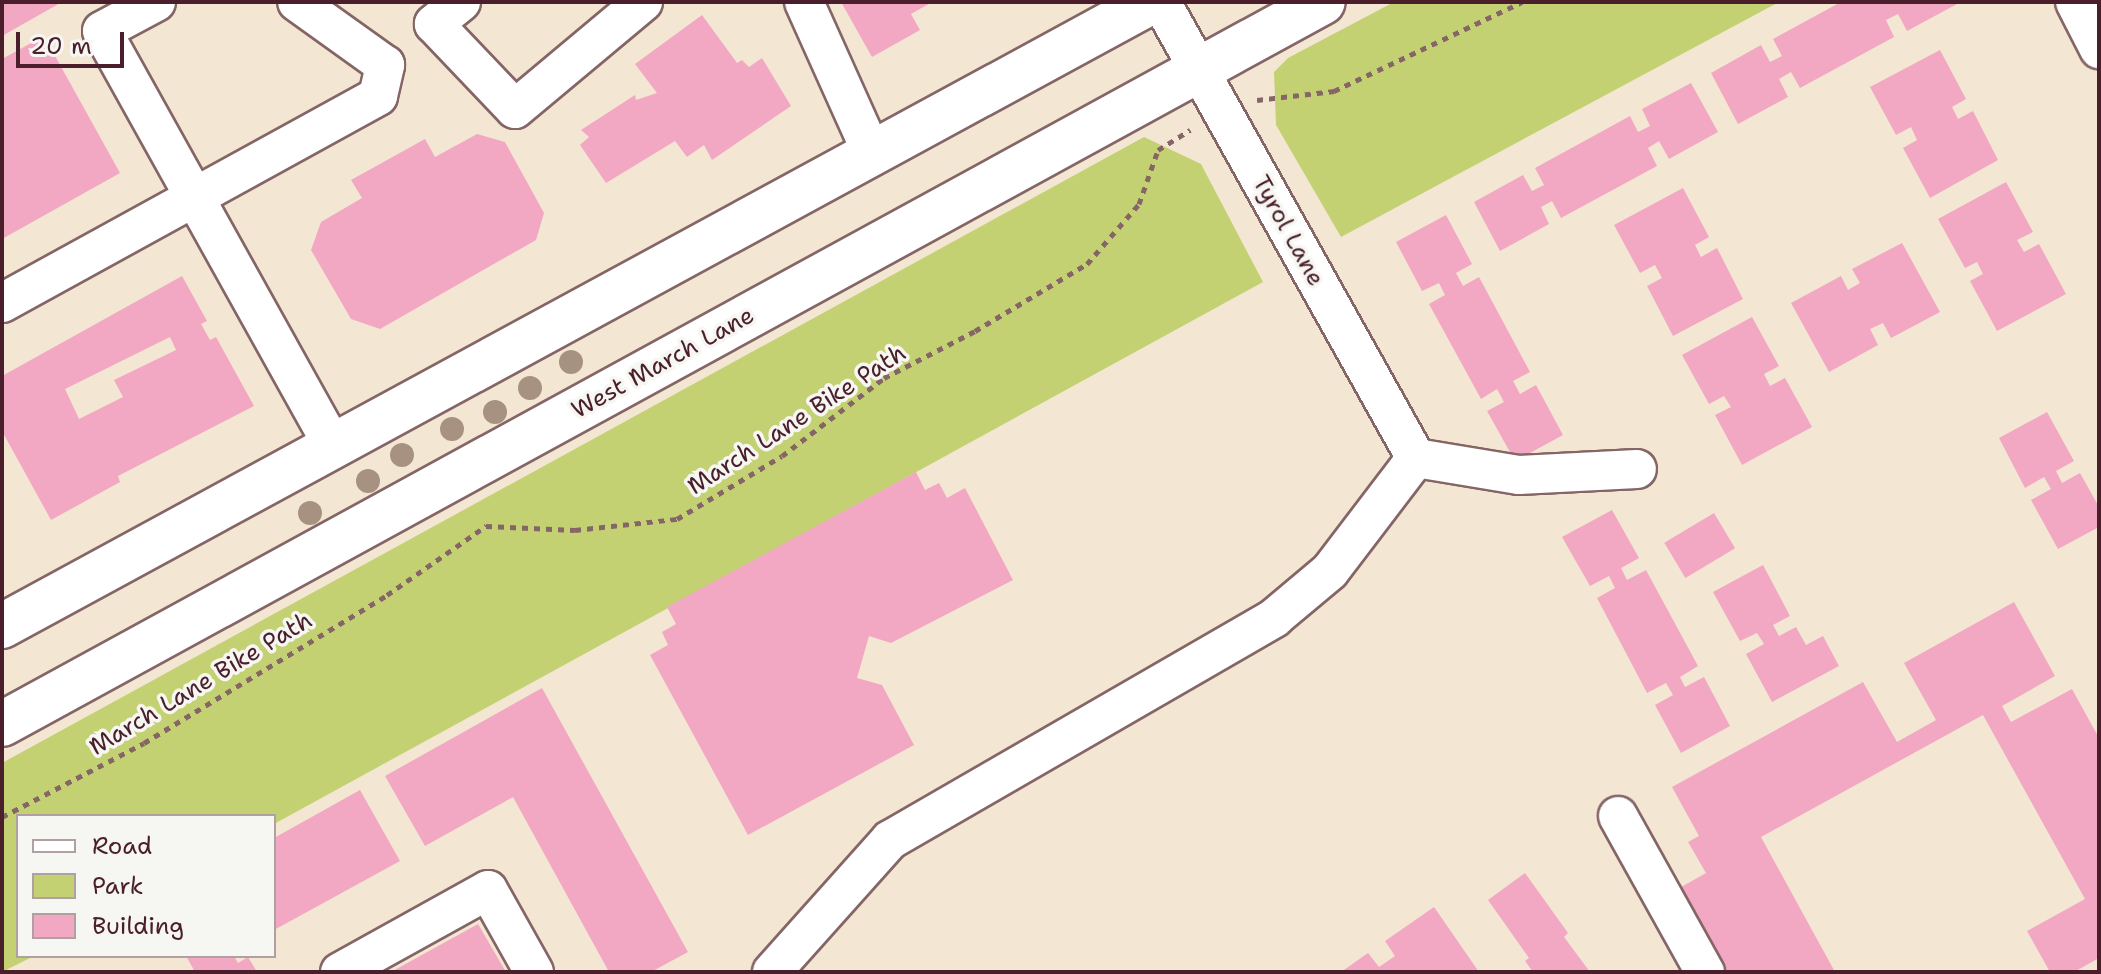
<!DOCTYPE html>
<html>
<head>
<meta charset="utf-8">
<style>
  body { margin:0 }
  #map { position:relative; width:2101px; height:974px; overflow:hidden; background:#f3e7d4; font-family:"Shantell Sans",sans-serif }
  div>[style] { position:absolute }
  .green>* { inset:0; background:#c3d172 }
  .building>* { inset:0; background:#f2a7c3; transform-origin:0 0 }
  .path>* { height:5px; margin-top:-2.5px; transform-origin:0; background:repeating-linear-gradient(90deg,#856566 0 6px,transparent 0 12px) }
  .roads { filter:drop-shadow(2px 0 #856566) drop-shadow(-2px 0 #856566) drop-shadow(0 2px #856566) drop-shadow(0 -2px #856566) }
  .minor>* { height:38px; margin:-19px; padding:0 19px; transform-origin:19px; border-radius:19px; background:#fff }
  .major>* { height:44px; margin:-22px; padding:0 22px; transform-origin:22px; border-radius:22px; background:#fff }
  .trees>* { width:24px; height:24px; margin:-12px; border-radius:50%; background:#a79281 }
  span { translate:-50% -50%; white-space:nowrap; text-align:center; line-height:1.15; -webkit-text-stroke:7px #f6f6f2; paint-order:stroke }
  .street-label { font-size:24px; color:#4a1f2b }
  .frame { position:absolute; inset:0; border:4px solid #4a1f2b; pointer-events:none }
  .legend { position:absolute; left:16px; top:814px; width:260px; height:144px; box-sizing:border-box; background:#f6f6f2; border:2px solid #b1a0a2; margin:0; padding:10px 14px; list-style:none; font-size:24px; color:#4a1f2b }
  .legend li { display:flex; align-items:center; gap:16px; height:40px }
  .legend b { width:40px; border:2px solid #b1a0a2 }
  .scale { position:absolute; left:16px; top:32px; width:108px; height:36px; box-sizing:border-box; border:4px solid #4a1f2b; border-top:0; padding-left:10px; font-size:24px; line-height:28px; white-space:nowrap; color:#4a1f2b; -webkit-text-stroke:6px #f6f6f2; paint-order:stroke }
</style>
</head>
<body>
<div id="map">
  <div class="green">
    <i style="clip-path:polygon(1394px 2px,1779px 2px,1341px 237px,1276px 125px,1274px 72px,1288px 58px)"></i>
    <i style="clip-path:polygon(1144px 137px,1201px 164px,1263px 282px,274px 824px,274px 816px,18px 816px,18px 956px,34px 956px,2px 972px,2px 763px)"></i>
  </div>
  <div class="building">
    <i style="clip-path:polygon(2px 2px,62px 2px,2px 36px)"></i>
    <i style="clip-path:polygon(841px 2px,932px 2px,911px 14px,920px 30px,872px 57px)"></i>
    <i style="clip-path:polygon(1841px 2px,1957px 4px,1907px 31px,1898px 14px,1886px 20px,1894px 37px,1800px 88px,1791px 72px,1779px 79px,1788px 97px,1738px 124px,1711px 73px,1761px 45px,1770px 62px,1782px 56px,1773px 39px)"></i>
    <i style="clip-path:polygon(702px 15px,737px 63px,742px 60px,749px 67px,762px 58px,791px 106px,712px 160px,704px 145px,687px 157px,675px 141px,606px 183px,580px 145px,589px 137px,581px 130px,635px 95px,636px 100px,657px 93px,635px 64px)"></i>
    <i style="clip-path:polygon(44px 36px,120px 173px,2px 239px,2px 59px)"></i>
    <i style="clip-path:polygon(1940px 50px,1966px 99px,1952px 107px,1958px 119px,1973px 111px,1998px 160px,1930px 198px,1903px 148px,1917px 140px,1911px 127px,1896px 135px,1870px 87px)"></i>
    <i style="clip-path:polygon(1691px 83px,1718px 132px,1669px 159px,1659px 141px,1648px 148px,1657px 166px,1561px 218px,1552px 201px,1541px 207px,1549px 224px,1500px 251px,1474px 202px,1523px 175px,1532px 191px,1544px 185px,1535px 168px,1630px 116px,1638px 132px,1650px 126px,1642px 109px)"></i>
    <i style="clip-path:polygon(477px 134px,505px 142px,544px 213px,536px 240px,380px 329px,351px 319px,311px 250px,321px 222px,362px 198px,351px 180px,425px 139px,435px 157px)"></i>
    <i style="clip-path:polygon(2006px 182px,2033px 232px,2017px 240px,2024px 252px,2039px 244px,2066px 294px,1997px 331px,1970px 281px,1983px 274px,1977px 262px,1965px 268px,1938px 219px)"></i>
    <i style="clip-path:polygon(1683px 188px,1709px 237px,1695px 245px,1701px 257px,1717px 248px,1743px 299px,1673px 336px,1647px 286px,1662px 278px,1655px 265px,1640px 273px,1614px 225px)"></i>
    <i style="clip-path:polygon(1446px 215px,1472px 264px,1456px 273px,1463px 286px,1479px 277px,1530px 372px,1513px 381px,1520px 394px,1536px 385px,1563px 435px,1515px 461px,1487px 411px,1504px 402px,1497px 389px,1481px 399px,1429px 304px,1445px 295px,1439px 283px,1422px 291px,1396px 242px)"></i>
    <i style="clip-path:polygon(1902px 243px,1940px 312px,1891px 338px,1883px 323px,1870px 329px,1878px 345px,1829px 372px,1791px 303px,1841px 276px,1848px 290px,1860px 283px,1852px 269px)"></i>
    <i style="clip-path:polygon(evenodd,182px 276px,207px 321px,201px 324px,210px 340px,216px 337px,254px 406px,118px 476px,120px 482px,51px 520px,2px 431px,2px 376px,182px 276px,170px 337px,176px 350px,114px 380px,123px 397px,79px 419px,65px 389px,170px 337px)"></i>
    <i style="clip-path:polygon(1752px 317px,1779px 366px,1764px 374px,1770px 386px,1785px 378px,1812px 427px,1742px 465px,1715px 415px,1731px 407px,1724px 396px,1709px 404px,1682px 355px)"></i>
    <i style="clip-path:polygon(2047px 412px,2074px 461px,2056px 471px,2062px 483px,2080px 473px,2099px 507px,2099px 527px,2058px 549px,2031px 500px,2051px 489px,2044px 477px,2025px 488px,1999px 438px)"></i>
    <i style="clip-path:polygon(916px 472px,925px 490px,939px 483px,947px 498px,965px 488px,1013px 580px,891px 643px,869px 636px,857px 678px,882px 685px,914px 745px,748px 835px,650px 655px,668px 645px,662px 632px,676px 624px,667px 607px)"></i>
    <i style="clip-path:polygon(1612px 510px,1639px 558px,1621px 568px,1627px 580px,1646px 570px,1698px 666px,1680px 677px,1685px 687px,1704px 677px,1730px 726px,1681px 753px,1655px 705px,1673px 695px,1666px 683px,1647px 693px,1597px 598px,1615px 588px,1609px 576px,1590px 586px,1562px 537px)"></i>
    <i style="left:1714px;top:513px;width:41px;height:58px;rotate:59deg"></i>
    <i style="clip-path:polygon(1763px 565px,1790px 616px,1773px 625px,1779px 636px,1796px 627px,1806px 645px,1823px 636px,1839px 666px,1772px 702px,1746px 654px,1764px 644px,1757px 633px,1740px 641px,1713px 592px)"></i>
    <i style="clip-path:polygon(2014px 602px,2055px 676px,2002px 706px,2011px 722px,2072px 689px,2099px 738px,2099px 958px,2074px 972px,2050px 972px,2027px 931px,2085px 899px,1983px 715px,1761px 837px,1835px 972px,1722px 972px,1676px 890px,1706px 873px,1688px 842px,1699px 836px,1672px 787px,1863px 682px,1897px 742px,1936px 720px,1904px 663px)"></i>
    <i style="clip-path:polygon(542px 688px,688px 952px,651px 972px,609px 972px,513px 797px,425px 846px,385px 776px)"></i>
    <i style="clip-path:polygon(360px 790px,400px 861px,274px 930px,274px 838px)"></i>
    <i style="clip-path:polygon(1525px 873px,1568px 933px,1564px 937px,1590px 972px,1533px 972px,1525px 961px,1529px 958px,1488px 900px)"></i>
    <i style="clip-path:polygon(1434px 907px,1479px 972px,1341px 972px,1368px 953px,1379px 967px,1395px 956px,1385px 941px)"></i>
    <i style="clip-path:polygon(478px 924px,506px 972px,391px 972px)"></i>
    <i style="clip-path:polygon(186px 956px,234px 956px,238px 963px,248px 957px,257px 972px,195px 972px)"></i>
  </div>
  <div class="path">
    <i style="left:1257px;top:100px;width:78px;rotate:-6.7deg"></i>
    <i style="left:1334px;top:91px;width:208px;rotate:-25.3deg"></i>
    <i style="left:2px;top:817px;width:160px;rotate:-27.5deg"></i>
    <i style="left:144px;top:743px;width:285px;rotate:-31.3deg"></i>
    <i style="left:387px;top:595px;width:121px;rotate:-34.9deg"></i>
    <i style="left:486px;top:526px;width:89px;rotate:2.6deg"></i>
    <i style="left:575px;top:530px;width:103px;rotate:-6.2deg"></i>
    <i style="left:677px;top:519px;width:122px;rotate:-31deg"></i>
    <i style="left:782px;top:456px;width:128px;rotate:-37.4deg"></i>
    <i style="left:884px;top:378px;width:102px;rotate:-27.3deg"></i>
    <i style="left:975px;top:331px;width:131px;rotate:-30.9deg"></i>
    <i style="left:1087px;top:264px;width:79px;rotate:-49.1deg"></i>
    <i style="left:1139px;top:204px;width:57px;rotate:-70.6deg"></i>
    <i style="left:1158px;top:150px;width:38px;rotate:-32deg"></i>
  </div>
  <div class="roads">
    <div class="minor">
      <i style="left:156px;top:2px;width:61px;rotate:151.8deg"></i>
      <i style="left:102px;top:31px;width:475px;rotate:60.9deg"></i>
      <i style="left:461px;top:2px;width:35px;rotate:141deg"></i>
      <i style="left:434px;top:24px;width:117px;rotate:46.4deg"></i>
      <i style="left:515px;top:109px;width:167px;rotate:-39.9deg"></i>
      <i style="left:804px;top:2px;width:166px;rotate:65.8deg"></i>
      <i style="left:1161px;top:2px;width:522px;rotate:60.79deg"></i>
      <i style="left:2075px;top:2px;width:53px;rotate:62.9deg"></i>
      <i style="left:2px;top:303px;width:429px;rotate:-28.8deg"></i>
      <i style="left:378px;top:96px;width:32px;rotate:-77deg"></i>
      <i style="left:385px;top:65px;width:108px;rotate:-144.4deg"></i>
      <i style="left:1416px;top:458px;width:104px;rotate:9.4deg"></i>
      <i style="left:1519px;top:475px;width:118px;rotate:-2.9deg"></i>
      <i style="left:1618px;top:816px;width:179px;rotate:60.9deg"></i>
      <i style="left:340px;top:972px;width:169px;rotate:-29deg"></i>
      <i style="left:488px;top:890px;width:94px;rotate:60.7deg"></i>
      <i style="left:772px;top:972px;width:177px;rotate:-48.2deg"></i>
      <i style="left:890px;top:840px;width:444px;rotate:-30deg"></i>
      <i style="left:1274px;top:618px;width:73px;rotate:-40deg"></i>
      <i style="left:1330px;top:571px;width:142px;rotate:-52.7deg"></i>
    </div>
    <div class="major">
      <i style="left:2px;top:626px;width:1308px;rotate:-28.51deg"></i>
      <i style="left:2px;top:724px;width:1505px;rotate:-28.66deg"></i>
    </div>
  </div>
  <div class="trees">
    <i style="left:571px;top:362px"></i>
    <i style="left:530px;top:388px"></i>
    <i style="left:495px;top:412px"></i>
    <i style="left:452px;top:429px"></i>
    <i style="left:402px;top:455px"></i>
    <i style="left:368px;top:481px"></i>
    <i style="left:310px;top:513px"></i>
  </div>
  <div class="street-label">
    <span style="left:1288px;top:231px;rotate:61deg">Tyrol Lane</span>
    <span style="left:663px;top:363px;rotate:-29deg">West March Lane</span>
    <span style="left:797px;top:420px;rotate:-33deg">March Lane Bike Path</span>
    <span style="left:201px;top:684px;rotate:-31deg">March Lane Bike Path</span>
  </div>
  <div class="frame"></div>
  <ul class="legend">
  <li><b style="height:10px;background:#fff"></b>Road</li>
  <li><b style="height:22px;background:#c3d172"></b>Park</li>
  <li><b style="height:22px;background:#f2a7c3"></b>Building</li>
  </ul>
  <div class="scale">20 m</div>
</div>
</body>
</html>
